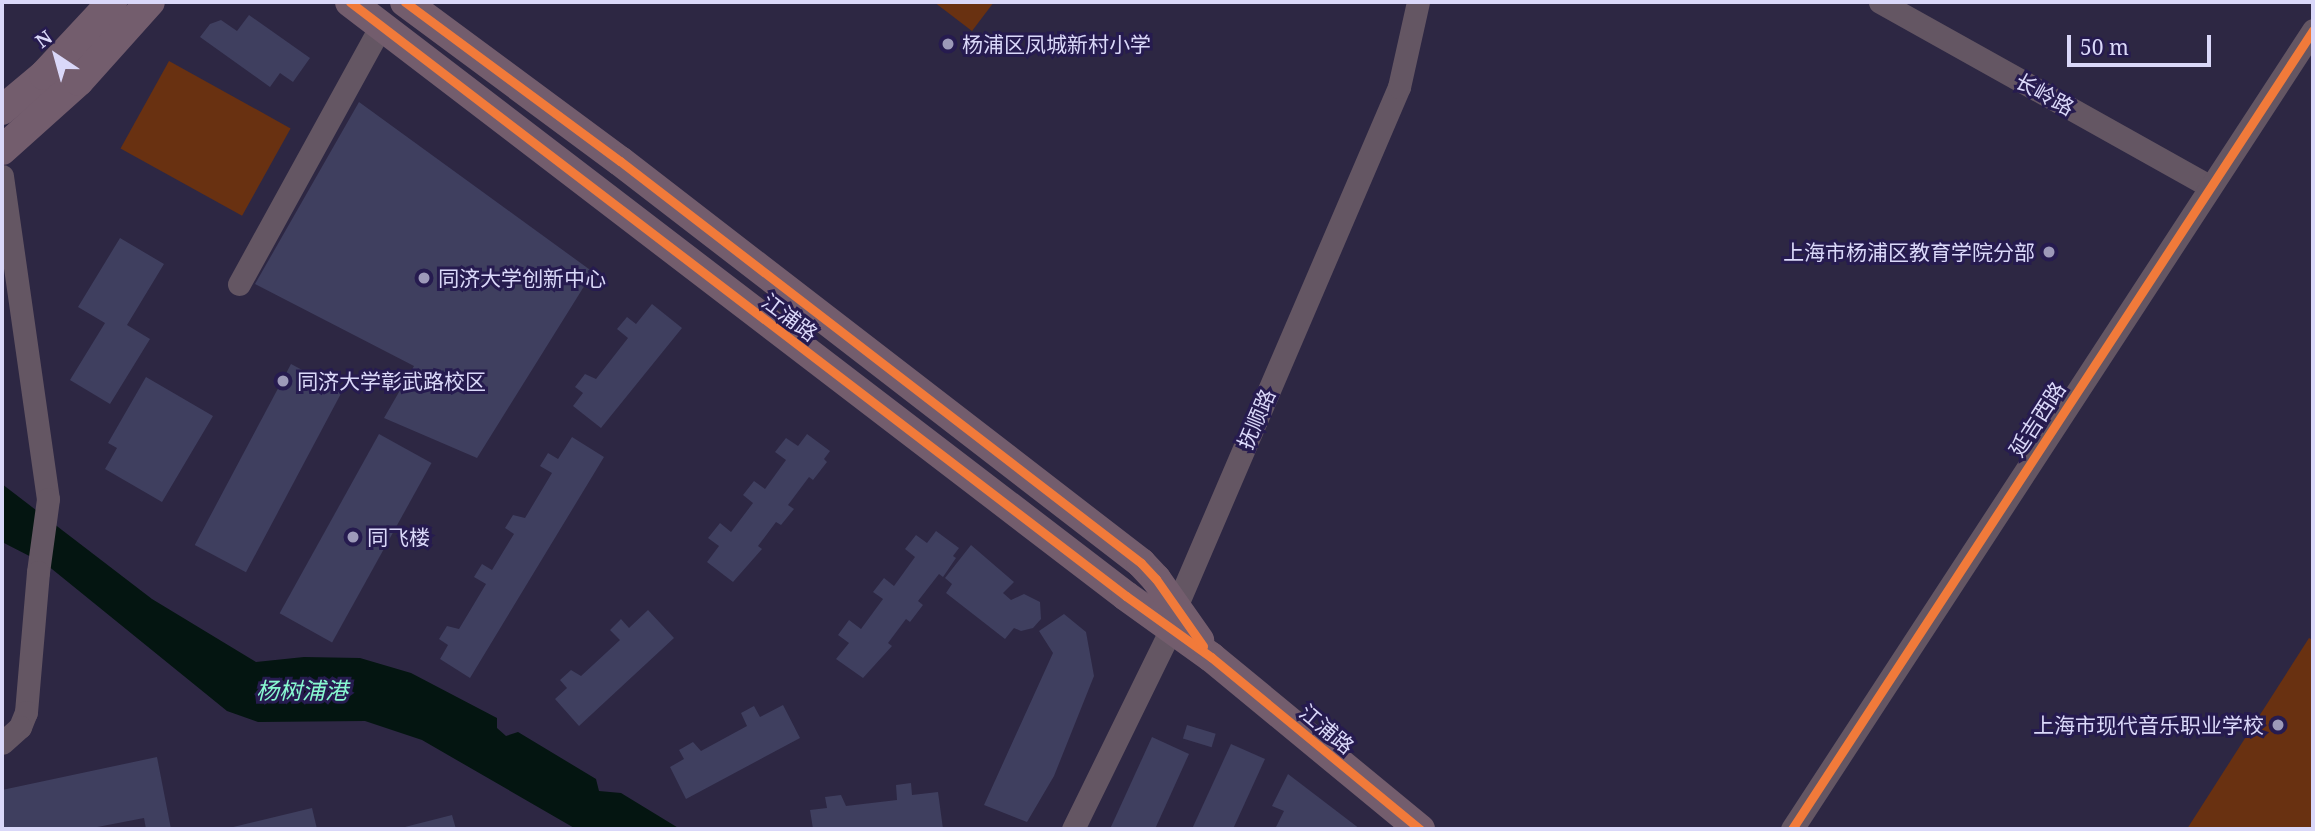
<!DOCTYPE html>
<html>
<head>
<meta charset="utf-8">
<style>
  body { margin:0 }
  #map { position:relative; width:2315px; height:831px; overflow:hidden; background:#2d2743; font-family:"Noto Serif","Noto Sans SC",serif }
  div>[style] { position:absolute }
  .green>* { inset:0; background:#693111; transform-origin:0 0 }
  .water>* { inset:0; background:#041511 }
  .building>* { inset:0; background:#3f3f5f; transform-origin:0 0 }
  .minor>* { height:23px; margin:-11.5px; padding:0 11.5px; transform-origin:11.5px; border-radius:11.5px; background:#645663 }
  .major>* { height:30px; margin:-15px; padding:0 15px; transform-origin:15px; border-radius:15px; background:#735d6d }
  .cycleway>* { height:9px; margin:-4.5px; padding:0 4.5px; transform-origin:4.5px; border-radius:4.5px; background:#f17a3a }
  .dots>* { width:19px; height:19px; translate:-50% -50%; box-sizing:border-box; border:4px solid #261b4f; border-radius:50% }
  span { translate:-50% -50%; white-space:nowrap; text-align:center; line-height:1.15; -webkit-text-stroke:6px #261b4f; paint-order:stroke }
  .poi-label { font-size:21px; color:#dad8f9 }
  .left { translate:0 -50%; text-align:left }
  .right { translate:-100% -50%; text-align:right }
  .street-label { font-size:21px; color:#dad8f9 }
  .water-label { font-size:23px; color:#88f9d1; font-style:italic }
  .frame { position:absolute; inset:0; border:4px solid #dad8f9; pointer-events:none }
  .north { position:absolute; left:21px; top:21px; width:70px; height:70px; -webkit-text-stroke:5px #261b4f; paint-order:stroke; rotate:324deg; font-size:19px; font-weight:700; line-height:28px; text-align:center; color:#dad8f9 }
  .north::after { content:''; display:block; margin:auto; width:24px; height:32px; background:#dad8f9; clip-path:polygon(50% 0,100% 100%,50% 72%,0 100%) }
  .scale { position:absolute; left:2067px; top:35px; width:144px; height:32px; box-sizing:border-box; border:4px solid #dad8f9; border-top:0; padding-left:9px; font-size:21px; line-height:24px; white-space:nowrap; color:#dad8f9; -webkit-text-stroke:5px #261b4f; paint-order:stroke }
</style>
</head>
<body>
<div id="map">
  <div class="green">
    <i style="clip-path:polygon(934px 2px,994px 2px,972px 31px)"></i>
    <i style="left:169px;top:61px;width:139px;height:100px;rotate:29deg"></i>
    <i style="clip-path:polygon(2309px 638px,2313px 640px,2313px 829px,2187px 829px)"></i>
  </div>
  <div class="water">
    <i style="clip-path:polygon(2px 484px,152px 599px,256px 662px,304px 657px,360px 658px,411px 673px,497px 718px,497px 728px,506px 736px,518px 732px,596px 779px,599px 791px,621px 793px,680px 829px,576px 829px,422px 740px,365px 721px,258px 722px,227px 711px,47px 565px,2px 542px)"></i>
  </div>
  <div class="building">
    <i style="clip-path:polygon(249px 15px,310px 58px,293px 82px,280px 73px,270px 87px,200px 37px,210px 24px,221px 20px,237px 31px)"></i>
    <i style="clip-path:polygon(359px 102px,593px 272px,477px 458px,384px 418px,414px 366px,255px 284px)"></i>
    <i style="clip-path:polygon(120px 238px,164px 264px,127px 325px,150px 339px,110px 404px,70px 380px,105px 323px,78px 307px)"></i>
    <i style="clip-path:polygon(652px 304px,682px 328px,601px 428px,573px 406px,583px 393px,575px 387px,585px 374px,596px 379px,628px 338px,617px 329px,627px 317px,636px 324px)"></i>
    <i style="left:291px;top:364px;width:58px;height:205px;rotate:28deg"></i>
    <i style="clip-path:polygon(146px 377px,213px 416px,162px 502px,105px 469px,117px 448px,108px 443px)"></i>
    <i style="left:379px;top:434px;width:60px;height:205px;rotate:29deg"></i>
    <i style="clip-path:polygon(807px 434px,830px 451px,824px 459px,827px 462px,813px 480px,809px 477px,788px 505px,794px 509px,781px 525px,776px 522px,758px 546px,762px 549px,733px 582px,707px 562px,719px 546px,708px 538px,720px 523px,731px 532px,753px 503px,743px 495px,754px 481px,765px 489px,786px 460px,775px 452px,786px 438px,798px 446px)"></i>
    <i style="clip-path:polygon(572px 437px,604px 457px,470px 678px,440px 659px,448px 645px,439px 639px,447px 626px,459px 629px,486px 584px,474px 577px,482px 564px,492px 570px,514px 534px,505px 528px,513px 515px,525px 518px,552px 473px,540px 466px,548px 453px,558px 459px)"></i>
    <i style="clip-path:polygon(936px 531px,959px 548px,953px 556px,956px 558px,943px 577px,939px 574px,918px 601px,923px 605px,910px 622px,906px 619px,888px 643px,892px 646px,863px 678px,836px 659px,849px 643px,838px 635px,849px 620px,861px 629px,883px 599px,873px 592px,884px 578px,894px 586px,915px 557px,905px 549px,916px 535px,927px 543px)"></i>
    <i style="clip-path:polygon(971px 545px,1014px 582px,1003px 593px,1011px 600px,1024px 594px,1040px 602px,1041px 619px,1033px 628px,1021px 631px,1014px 628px,1005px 639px,946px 593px,952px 584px,945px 578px)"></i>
    <i style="clip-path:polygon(648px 610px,674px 638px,579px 726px,555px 699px,567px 688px,560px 680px,571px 670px,581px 676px,620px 640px,610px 630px,621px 619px,629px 628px)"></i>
    <i style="clip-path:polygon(1064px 614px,1086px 632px,1094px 676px,1054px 776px,1027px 822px,984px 805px,1053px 653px,1039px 631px)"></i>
    <i style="clip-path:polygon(783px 705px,800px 738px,686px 799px,670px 767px,684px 759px,679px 750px,693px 742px,701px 751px,747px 726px,741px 713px,754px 706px,760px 717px)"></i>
    <i style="left:1187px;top:725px;width:30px;height:14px;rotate:17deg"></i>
    <i style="clip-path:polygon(1152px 737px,1189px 754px,1155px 829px,1110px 829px)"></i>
    <i style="clip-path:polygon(1231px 744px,1265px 759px,1233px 829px,1192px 829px)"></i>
    <i style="clip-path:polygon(157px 757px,171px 829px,146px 829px,144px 818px,87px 829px,2px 829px,2px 790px)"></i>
    <i style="clip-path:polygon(1288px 774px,1360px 829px,1275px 829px,1284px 811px,1272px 806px)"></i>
    <i style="clip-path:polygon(911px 783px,912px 795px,938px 792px,943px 829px,813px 829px,810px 810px,827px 808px,825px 797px,841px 795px,846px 806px,897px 800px,896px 785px)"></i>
    <i style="clip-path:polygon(312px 808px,317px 829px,229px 829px,229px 828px)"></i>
    <i style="clip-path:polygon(452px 815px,456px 829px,401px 829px,401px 828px)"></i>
  </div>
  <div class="minor">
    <i style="left:1880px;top:2px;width:377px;rotate:29.2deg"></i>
    <i style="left:2px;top:176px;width:326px;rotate:81.9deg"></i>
    <i style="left:48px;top:499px;width:74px;rotate:97.8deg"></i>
    <i style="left:38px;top:572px;width:141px;rotate:94.9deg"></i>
    <i style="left:26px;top:712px;width:16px;rotate:112deg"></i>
    <i style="left:20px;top:727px;width:24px;rotate:138deg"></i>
    <i style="left:239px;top:284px;width:294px;rotate:-61.2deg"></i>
    <i style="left:1073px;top:829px;width:223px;rotate:-63.9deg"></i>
    <i style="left:1171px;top:629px;width:23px;rotate:-77deg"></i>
    <i style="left:1176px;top:607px;width:566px;rotate:-66.79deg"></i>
    <i style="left:1399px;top:87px;width:87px;rotate:-77.4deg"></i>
    <i style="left:1792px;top:829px;width:954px;rotate:-56.89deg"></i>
  </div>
  <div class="major">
    <i style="left:350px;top:2px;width:977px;rotate:37.43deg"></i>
    <i style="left:1126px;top:596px;width:105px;rotate:35.7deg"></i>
    <i style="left:1211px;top:657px;width:271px;rotate:39.5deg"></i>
    <i style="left:405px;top:2px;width:267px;rotate:36.5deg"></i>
    <i style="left:620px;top:161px;width:658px;rotate:37.65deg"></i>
    <i style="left:1141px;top:563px;width:22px;rotate:47deg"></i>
    <i style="left:1156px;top:579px;width:75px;rotate:54.8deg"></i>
    <i style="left:2px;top:110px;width:55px;rotate:-39.8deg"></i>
    <i style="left:44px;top:75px;width:100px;rotate:-47deg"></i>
    <i style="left:2px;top:150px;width:103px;rotate:-41.9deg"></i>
    <i style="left:79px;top:81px;width:106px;rotate:-48.1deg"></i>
  </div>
  <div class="cycleway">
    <i style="left:350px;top:2px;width:977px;rotate:37.43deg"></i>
    <i style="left:1126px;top:596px;width:105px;rotate:35.7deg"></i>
    <i style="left:1211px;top:657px;width:271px;rotate:39.5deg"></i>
    <i style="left:405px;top:2px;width:267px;rotate:36.5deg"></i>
    <i style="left:620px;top:161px;width:658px;rotate:37.65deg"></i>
    <i style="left:1141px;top:563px;width:22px;rotate:47deg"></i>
    <i style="left:1156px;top:579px;width:82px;rotate:55deg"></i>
    <i style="left:1792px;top:829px;width:954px;rotate:-56.89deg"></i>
  </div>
  <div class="dots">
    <i style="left:948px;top:44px;background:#9d9ab9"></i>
    <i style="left:2049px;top:252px;background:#9d9ab9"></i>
    <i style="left:424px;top:278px;background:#9d9ab9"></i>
    <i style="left:283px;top:381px;background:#9d9ab9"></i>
    <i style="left:353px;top:537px;background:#9d9ab9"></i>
    <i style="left:2278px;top:725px;background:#9d9ab9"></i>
  </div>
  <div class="poi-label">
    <span class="left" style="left:962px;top:44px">杨浦区凤城新村小学</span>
    <span class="right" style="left:2035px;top:252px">上海市杨浦区教育学院分部</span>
    <span class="left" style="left:438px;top:278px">同济大学创新中心</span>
    <span class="left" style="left:297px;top:381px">同济大学彰武路校区</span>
    <span class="left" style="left:367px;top:537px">同飞楼</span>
    <span class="right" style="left:2264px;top:725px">上海市现代音乐职业学校</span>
  </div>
  <div class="street-label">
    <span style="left:2045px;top:94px;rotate:29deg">长岭路</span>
    <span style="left:790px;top:317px;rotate:37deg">江浦路</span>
    <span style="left:1256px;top:419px;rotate:-67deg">抚顺路</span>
    <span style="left:2037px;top:419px;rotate:-57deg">延吉西路</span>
    <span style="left:1327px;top:729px;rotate:40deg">江浦路</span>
  </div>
  <div class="water-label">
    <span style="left:302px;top:690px">杨树浦港</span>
  </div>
  <div class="frame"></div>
  <div class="north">N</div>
  <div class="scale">50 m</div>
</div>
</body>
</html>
